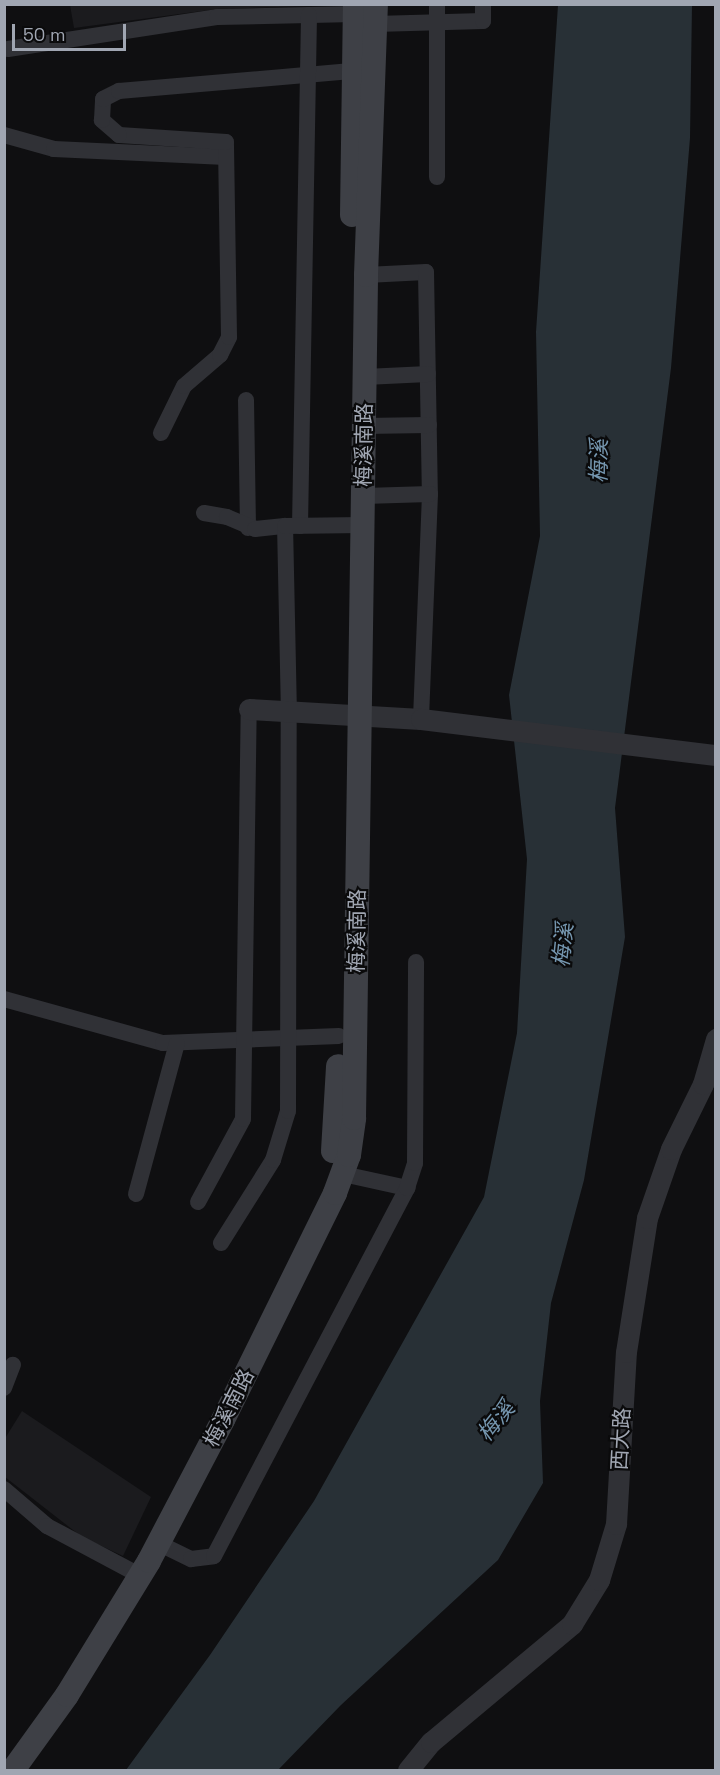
<!DOCTYPE html>
<html>
<head>
<meta charset="utf-8">
<style>
  body { margin:0 }
  #map { position:relative; width:720px; height:1775px; overflow:hidden; background:#0f0f11; font-family:"Space Grotesk","Noto Sans SC",sans-serif }
  div>[style] { position:absolute }
  .built>* { inset:0; background:#1b1b1e }
  .water>* { inset:0; background:#283036 }
  .minor>* { height:16px; margin:-8px; padding:0 8px; transform-origin:8px; border-radius:8px; background:#303136 }
  .tertiary>* { height:21px; margin:-10.5px; padding:0 10.5px; transform-origin:10.5px; border-radius:10.5px; background:#303136 }
  .secondary>* { height:24px; margin:-12px; padding:0 12px; transform-origin:12px; border-radius:12px; background:#3e4046 }
  span { translate:-50% -50%; white-space:nowrap; text-align:center; line-height:1.15; -webkit-text-stroke:4.5px #0a0a0b; paint-order:stroke }
  .street-label { font-size:21px; color:#a0a6b2 }
  .water-label { font-size:22px; color:#7596af; font-style:italic }
  .frame { position:absolute; inset:0; border:6px solid #a0a6b2; pointer-events:none }
  .scale { position:absolute; left:12px; top:24px; width:114px; height:27px; box-sizing:border-box; border:3px solid #a0a6b2; border-top:0; padding-left:8px; font-size:18px; line-height:21px; white-space:nowrap; color:#a0a6b2; -webkit-text-stroke:4px #0a0a0b; paint-order:stroke }
</style>
</head>
<body>
<div id="map">
  <div class="built">
    <i style="clip-path:polygon(70px 5px,341px 5px,217px 9px,74px 28px)"></i>
    <i style="clip-path:polygon(22px 1411px,151px 1497px,123px 1556px,82px 1537px,5px 1477px,4px 1440px)"></i>
  </div>
  <div class="water">
    <i style="clip-path:polygon(558px 5px,692px 5px,690px 138px,671px 368px,615px 808px,625px 937px,584px 1180px,551px 1303px,540px 1401px,543px 1483px,498px 1560px,341px 1705px,278px 1770px,126px 1770px,210px 1655px,314px 1501px,484px 1197px,517px 1033px,527px 859px,509px 695px,540px 536px,536px 332px)"></i>
  </div>
  <div class="minor">
    <i style="left:375px;top:24px;width:108px;rotate:-1.6deg"></i>
    <i style="left:483px;top:21px;width:17px;rotate:-90deg"></i>
    <i style="left:8px;top:49px;width:211px;rotate:-8.7deg"></i>
    <i style="left:217px;top:17px;width:138px;rotate:-1.2deg"></i>
    <i style="left:4px;top:135px;width:52px;rotate:15.6deg"></i>
    <i style="left:54px;top:149px;width:172px;rotate:2.7deg"></i>
    <i style="left:437px;top:177px;width:173px;rotate:-90deg"></i>
    <i style="left:366px;top:275px;width:60px;rotate:-2.9deg"></i>
    <i style="left:426px;top:272px;width:222px;rotate:89deg"></i>
    <i style="left:430px;top:494px;width:225px;rotate:92.3deg"></i>
    <i style="left:365px;top:377px;width:63px;rotate:-2.7deg"></i>
    <i style="left:246px;top:400px;width:128px;rotate:89.1deg"></i>
    <i style="left:364px;top:426px;width:65px;rotate:-0.9deg"></i>
    <i style="left:161px;top:433px;width:52px;rotate:-63.9deg"></i>
    <i style="left:184px;top:386px;width:48px;rotate:-40.7deg"></i>
    <i style="left:220px;top:355px;width:20px;rotate:-63deg"></i>
    <i style="left:229px;top:337px;width:195px;rotate:-90.9deg"></i>
    <i style="left:226px;top:142px;width:107px;rotate:-176.3deg"></i>
    <i style="left:119px;top:135px;width:23px;rotate:-139deg"></i>
    <i style="left:102px;top:120px;width:21px;rotate:-87deg"></i>
    <i style="left:103px;top:99px;width:18px;rotate:-27deg"></i>
    <i style="left:119px;top:91px;width:236px;rotate:-4.9deg"></i>
    <i style="left:364px;top:496px;width:66px;rotate:-1.7deg"></i>
    <i style="left:204px;top:513px;width:23px;rotate:10deg"></i>
    <i style="left:227px;top:517px;width:30px;rotate:23deg"></i>
    <i style="left:255px;top:529px;width:30px;rotate:-6deg"></i>
    <i style="left:300px;top:526px;width:511px;rotate:-88.99deg"></i>
    <i style="left:4px;top:999px;width:165px;rotate:15.5deg"></i>
    <i style="left:163px;top:1043px;width:176px;rotate:-2.3deg"></i>
    <i style="left:343px;top:1174px;width:66px;rotate:12.3deg"></i>
    <i style="left:136px;top:1194px;width:156px;rotate:-74.8deg"></i>
    <i style="left:198px;top:1202px;width:94px;rotate:-61.5deg"></i>
    <i style="left:243px;top:1119px;width:410px;rotate:-89.2deg"></i>
    <i style="left:221px;top:1243px;width:98px;rotate:-57.9deg"></i>
    <i style="left:273px;top:1160px;width:51px;rotate:-73deg"></i>
    <i style="left:288px;top:1111px;width:396px;rotate:-89.9deg"></i>
    <i style="left:289px;top:715px;width:189px;rotate:-91.2deg"></i>
    <i style="left:285px;top:526px;width:78px;rotate:-0.7deg"></i>
    <i style="left:4px;top:1388px;width:25px;rotate:-69deg"></i>
    <i style="left:4px;top:1489px;width:57px;rotate:40.7deg"></i>
    <i style="left:47px;top:1526px;width:104px;rotate:28deg"></i>
    <i style="left:158px;top:1543px;width:37px;rotate:26deg"></i>
    <i style="left:191px;top:1559px;width:23px;rotate:-7deg"></i>
    <i style="left:214px;top:1556px;width:416px;rotate:-62.3deg"></i>
    <i style="left:407px;top:1188px;width:26px;rotate:-72deg"></i>
    <i style="left:415px;top:1163px;width:201px;rotate:-89.7deg"></i>
  </div>
  <div class="tertiary">
    <i style="left:249px;top:709px;width:172px;rotate:3.3deg"></i>
    <i style="left:421px;top:719px;width:297px;rotate:7deg"></i>
    <i style="left:408px;top:1770px;width:36px;rotate:-51deg"></i>
    <i style="left:431px;top:1742px;width:184px;rotate:-39.9deg"></i>
    <i style="left:572px;top:1624px;width:52px;rotate:-58.5deg"></i>
    <i style="left:599px;top:1580px;width:59px;rotate:-73.1deg"></i>
    <i style="left:616px;top:1524px;width:172px;rotate:-86.7deg"></i>
    <i style="left:626px;top:1352px;width:136px;rotate:-81.1deg"></i>
    <i style="left:647px;top:1218px;width:73px;rotate:-70.8deg"></i>
    <i style="left:671px;top:1149px;width:72px;rotate:-63.8deg"></i>
    <i style="left:703px;top:1084px;width:47px;rotate:-73.9deg"></i>
  </div>
  <div class="secondary">
    <i style="left:352px;top:215px;width:211px;rotate:-89.2deg"></i>
    <i style="left:333px;top:1151px;width:85px;rotate:-86.6deg"></i>
    <i style="left:13px;top:1770px;width:92px;rotate:-54.2deg"></i>
    <i style="left:67px;top:1695px;width:157px;rotate:-58.5deg"></i>
    <i style="left:149px;top:1561px;width:159px;rotate:-62.3deg"></i>
    <i style="left:223px;top:1420px;width:253px;rotate:-63.7deg"></i>
    <i style="left:335px;top:1193px;width:40px;rotate:-69.8deg"></i>
    <i style="left:349px;top:1155px;width:37px;rotate:-82deg"></i>
    <i style="left:354px;top:1118px;width:843px;rotate:-89.18deg"></i>
    <i style="left:366px;top:275px;width:271px;rotate:-87.9deg"></i>
  </div>
  <div class="street-label">
    <span style="left:364px;top:445px;rotate:-89deg">梅溪南路</span>
    <span style="left:357px;top:931px;rotate:-89deg">梅溪南路</span>
    <span style="left:229px;top:1408px;rotate:-63deg">梅溪南路</span>
    <span style="left:621px;top:1439px;rotate:-87deg">西大路</span>
  </div>
  <div class="water-label">
    <span style="left:599px;top:461px;rotate:-89deg">梅溪</span>
    <span style="left:563px;top:945px;rotate:-84deg">梅溪</span>
    <span style="left:496px;top:1421px;rotate:-51deg">梅溪</span>
  </div>
  <div class="frame"></div>
  <div class="scale">50 m</div>
</div>
</body>
</html>
